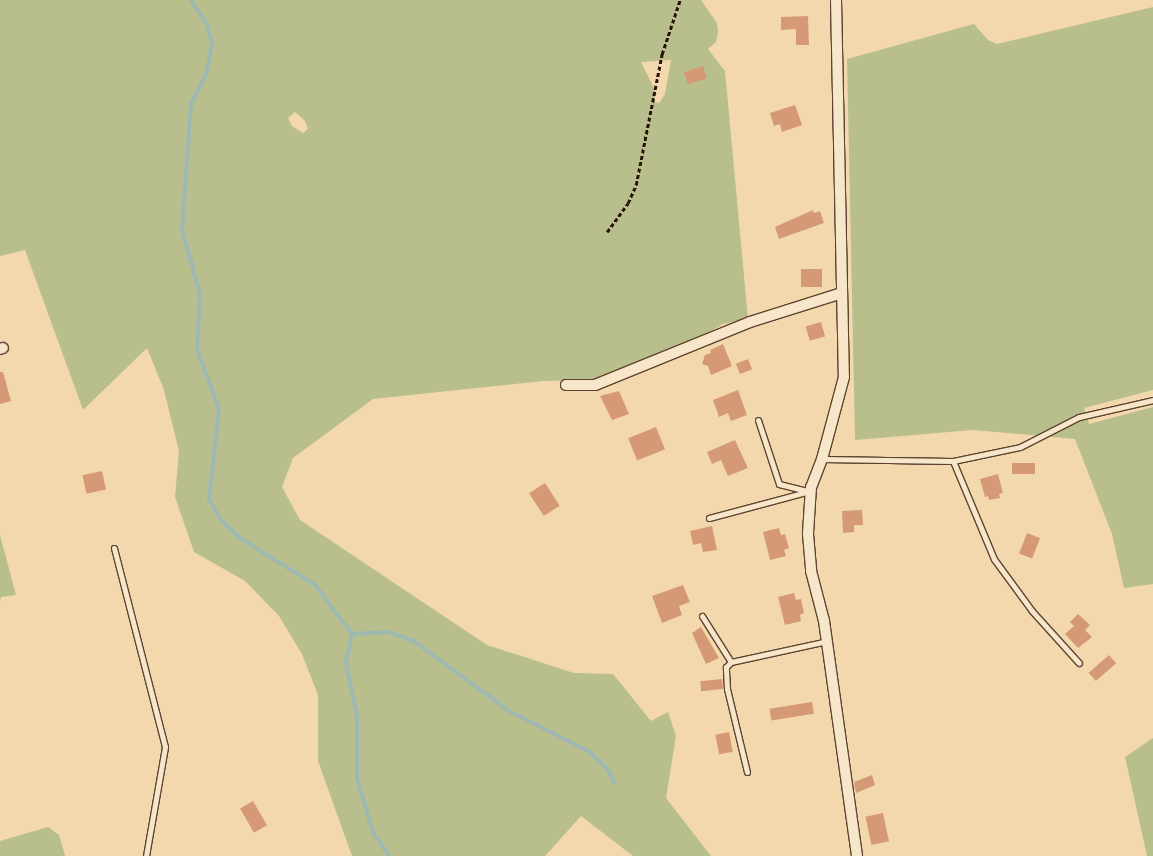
<!DOCTYPE html>
<html>
<head>
<meta charset="utf-8">
<style>
  body { margin:0 }
  #map { position:relative; width:1153px; height:856px; overflow:hidden; background:#f3d8ad; font-family:Alegreya,serif }
  div>[style] { position:absolute }
  .green>* { inset:0; background:#b8bf8d }
  .stream>* { height:4px; margin:-2px; padding:0 2px; transform-origin:2px; border-radius:2px; background:#9db9b1 }
  .building>* { inset:0; background:#d59a75; transform-origin:0 0 }
  .path>* { height:2.5px; margin-top:-1.25px; transform-origin:0; background:repeating-linear-gradient(90deg,#2c1206 0 4px,transparent 0 6.5px) }
  .roads { filter:drop-shadow(1px 0 #5e4430) drop-shadow(-1px 0 #5e4430) drop-shadow(0 1px #5e4430) drop-shadow(0 -1px #5e4430) }
  .service>* { height:5px; margin:-2.5px; padding:0 2.5px; transform-origin:2.5px; border-radius:2.5px; background:#f7e6ca }
  .minor>* { height:10px; margin:-5px; padding:0 5px; transform-origin:5px; border-radius:5px; background:#f7e6ca }
  span { translate:-50% -50%; white-space:nowrap; text-align:center; line-height:1.15; -webkit-text-stroke:5px #f7e6ca; paint-order:stroke }
</style>
</head>
<body>
<div id="map">
  <div class="green">
    <i style="clip-path:polygon(evenodd,0 0,701px 0,717px 23px,718px 32px,716px 42px,708px 49px,725px 71px,748px 319px,723px 324px,702px 336px,595px 380px,543px 381px,373px 399px,293px 458px,282px 487px,300px 520px,487px 645px,574px 673px,613px 674px,651px 721px,668px 712px,676px 736px,666px 798px,711px 856px,633px 856px,581px 816px,545px 856px,352px 856px,318px 761px,318px 695px,302px 654px,279px 616px,245px 581px,194px 552px,175px 497px,179px 451px,164px 390px,147px 348px,83px 410px,25px 250px,0 256px,0 0,671px 60px,665px 94px,659px 103px,655px 102px,655px 90px,641px 62px,671px 60px,0 0,295px 112px,305px 121px,308px 129px,303px 133px,292px 126px,288px 118px,295px 112px)"></i>
    <i style="clip-path:polygon(1153px 7px,1153px 390px,1084px 408px,1089px 424px,1153px 407px,1153px 584px,1124px 588px,1112px 534px,1075px 439px,973px 430px,855px 440px,847px 59px,974px 24px,988px 40px,997px 44px)"></i>
    <i style="clip-path:polygon(0 535px,16px 595px,1px 597px,0 601px)"></i>
    <i style="clip-path:polygon(1153px 738px,1153px 856px,1147px 856px,1125px 757px)"></i>
    <i style="clip-path:polygon(48px 827px,59px 835px,65px 856px,0 856px,0 841px)"></i>
  </div>
  <div class="stream">
    <i style="left:191px;top:0;width:30px;rotate:57deg"></i>
    <i style="left:207px;top:25px;width:19px;rotate:74deg"></i>
    <i style="left:212px;top:43px;width:29px;rotate:100deg"></i>
    <i style="left:207px;top:72px;width:36px;rotate:117deg"></i>
    <i style="left:191px;top:104px;width:125px;rotate:94.1deg"></i>
    <i style="left:182px;top:229px;width:68px;rotate:74.7deg"></i>
    <i style="left:200px;top:295px;width:54px;rotate:93.2deg"></i>
    <i style="left:197px;top:349px;width:64px;rotate:69.9deg"></i>
    <i style="left:219px;top:409px;width:91px;rotate:96.3deg"></i>
    <i style="left:209px;top:499px;width:23px;rotate:61deg"></i>
    <i style="left:220px;top:519px;width:28px;rotate:44deg"></i>
    <i style="left:240px;top:538px;width:89px;rotate:32.1deg"></i>
    <i style="left:315px;top:585px;width:61px;rotate:52.9deg"></i>
    <i style="left:352px;top:634px;width:37px;rotate:-3deg"></i>
    <i style="left:389px;top:632px;width:27px;rotate:20deg"></i>
    <i style="left:414px;top:641px;width:118px;rotate:36.4deg"></i>
    <i style="left:509px;top:711px;width:89px;rotate:26.9deg"></i>
    <i style="left:588px;top:751px;width:24px;rotate:42deg"></i>
    <i style="left:606px;top:767px;width:17px;rotate:62deg"></i>
    <i style="left:352px;top:634px;width:30px;rotate:102deg"></i>
    <i style="left:346px;top:663px;width:54px;rotate:78.3deg"></i>
    <i style="left:357px;top:716px;width:62px;rotate:90deg"></i>
    <i style="left:357px;top:778px;width:56px;rotate:73.5deg"></i>
    <i style="left:373px;top:832px;width:29px;rotate:56deg"></i>
  </div>
  <div class="building">
    <i style="clip-path:polygon(808px 16px,809px 45px,796px 45px,796px 29px,781px 30px,781px 17px)"></i>
    <i style="left:703px;top:66px;width:13px;height:20px;rotate:72deg"></i>
    <i style="clip-path:polygon(795px 105px,802px 125px,782px 132px,780px 124px,774px 126px,770px 113px)"></i>
    <i style="clip-path:polygon(813px 210px,814px 213px,820px 211px,824px 223px,779px 239px,775px 227px)"></i>
    <i style="left:801px;top:269px;width:21px;height:18px"></i>
    <i style="left:821px;top:322px;width:15px;height:16px;rotate:74deg"></i>
    <i style="clip-path:polygon(723px 344px,732px 366px,711px 375px,708px 366px,702px 364px,705px 355px,711px 353px,710px 350px)"></i>
    <i style="left:748px;top:359px;width:11px;height:13px;rotate:68deg"></i>
    <i style="clip-path:polygon(0 372px,3px 372px,11px 401px,0 404px)"></i>
    <i style="clip-path:polygon(738px 390px,747px 415px,731px 421px,728px 413px,719px 417px,713px 400px)"></i>
    <i style="clip-path:polygon(619px 391px,629px 414px,612px 420px,600px 396px)"></i>
    <i style="left:656px;top:427px;width:24px;height:30px;rotate:68deg"></i>
    <i style="clip-path:polygon(735px 440px,748px 468px,728px 476px,721px 460px,712px 464px,707px 452px)"></i>
    <i style="left:1012px;top:463px;width:23px;height:11px"></i>
    <i style="left:102px;top:471px;width:19px;height:20px;rotate:78deg"></i>
    <i style="clip-path:polygon(998px 474px,1003px 493px,999px 494px,1000px 498px,989px 500px,988px 496px,985px 497px,980px 479px)"></i>
    <i style="left:545px;top:483px;width:27px;height:19px;rotate:57deg"></i>
    <i style="clip-path:polygon(862px 510px,863px 525px,854px 525px,854px 532px,843px 533px,842px 511px)"></i>
    <i style="clip-path:polygon(712px 526px,717px 550px,703px 552px,701px 543px,693px 545px,690px 531px)"></i>
    <i style="clip-path:polygon(779px 528px,781px 535px,785px 534px,789px 548px,784px 550px,786px 556px,770px 560px,763px 532px)"></i>
    <i style="left:1027px;top:533px;width:14px;height:22px;rotate:21deg"></i>
    <i style="clip-path:polygon(683px 585px,690px 602px,679px 606px,682px 615px,662px 623px,652px 596px)"></i>
    <i style="clip-path:polygon(794px 593px,796px 600px,801px 599px,804px 613px,800px 615px,801px 621px,785px 625px,778px 597px)"></i>
    <i style="clip-path:polygon(1078px 614px,1090px 625px,1085px 630px,1092px 637px,1078px 648px,1065px 634px,1074px 626px,1070px 622px)"></i>
    <i style="clip-path:polygon(701px 627px,719px 658px,706px 664px,692px 633px)"></i>
    <i style="left:1109px;top:655px;width:11px;height:27px;rotate:49deg"></i>
    <i style="left:722px;top:679px;width:10px;height:22px;rotate:84deg"></i>
    <i style="left:812px;top:702px;width:12px;height:43px;rotate:81deg"></i>
    <i style="left:729px;top:732px;width:20px;height:14px;rotate:79deg"></i>
    <i style="clip-path:polygon(872px 775px,875px 785px,856px 793px,854px 782px)"></i>
    <i style="left:253px;top:801px;width:28px;height:15px;rotate:60deg"></i>
    <i style="left:883px;top:813px;width:29px;height:18px;rotate:78deg"></i>
  </div>
  <div class="path">
    <i style="left:607px;top:232px;width:36px;rotate:-54deg"></i>
    <i style="left:628px;top:203px;width:20px;rotate:-66deg"></i>
    <i style="left:636px;top:185px;width:134px;rotate:-78.8deg"></i>
    <i style="left:662px;top:54px;width:57px;rotate:-71.6deg"></i>
  </div>
  <div class="roads">
    <div class="service">
      <i style="left:758px;top:420px;width:67px;rotate:71.8deg"></i>
      <i style="left:779px;top:484px;width:29px;rotate:14deg"></i>
      <i style="left:822px;top:459px;width:131px;rotate:0.9deg"></i>
      <i style="left:953px;top:461px;width:68px;rotate:-11.8deg"></i>
      <i style="left:1020px;top:447px;width:66px;rotate:-27deg"></i>
      <i style="left:1079px;top:417px;width:76px;rotate:-12.9deg"></i>
      <i style="left:953px;top:461px;width:106px;rotate:67.3deg"></i>
      <i style="left:994px;top:559px;width:64px;rotate:53.8deg"></i>
      <i style="left:1032px;top:611px;width:70px;rotate:47.9deg"></i>
      <i style="left:709px;top:518px;width:105px;rotate:-15deg"></i>
      <i style="left:114px;top:548px;width:205px;rotate:75.6deg"></i>
      <i style="left:165px;top:747px;width:111px;rotate:99.9deg"></i>
      <i style="left:702px;top:616px;width:54px;rotate:57.8deg"></i>
      <i style="left:747px;top:772px;width:85px;rotate:-103.5deg"></i>
      <i style="left:727px;top:689px;width:22px;rotate:-93deg"></i>
      <i style="left:726px;top:667px;width:7px;rotate:-45deg"></i>
      <i style="left:731px;top:662px;width:98px;rotate:-12.3deg"></i>
    </div>
    <div class="minor">
      <i style="left:836px;top:0;width:377px;rotate:88.8deg"></i>
      <i style="left:844px;top:377px;width:85px;rotate:105deg"></i>
      <i style="left:822px;top:459px;width:30px;rotate:111deg"></i>
      <i style="left:811px;top:487px;width:47px;rotate:93.7deg"></i>
      <i style="left:808px;top:534px;width:37px;rotate:85deg"></i>
      <i style="left:811px;top:571px;width:52px;rotate:75.4deg"></i>
      <i style="left:824px;top:621px;width:237px;rotate:82deg"></i>
      <i style="left:0;top:349px;width:3px;rotate:-18deg"></i>
      <i style="left:566px;top:385px;width:29px"></i>
      <i style="left:595px;top:385px;width:167px;rotate:-22.1deg"></i>
      <i style="left:750px;top:322px;width:96px;rotate:-17.5deg"></i>
    </div>
  </div>
</div>
</body>
</html>
